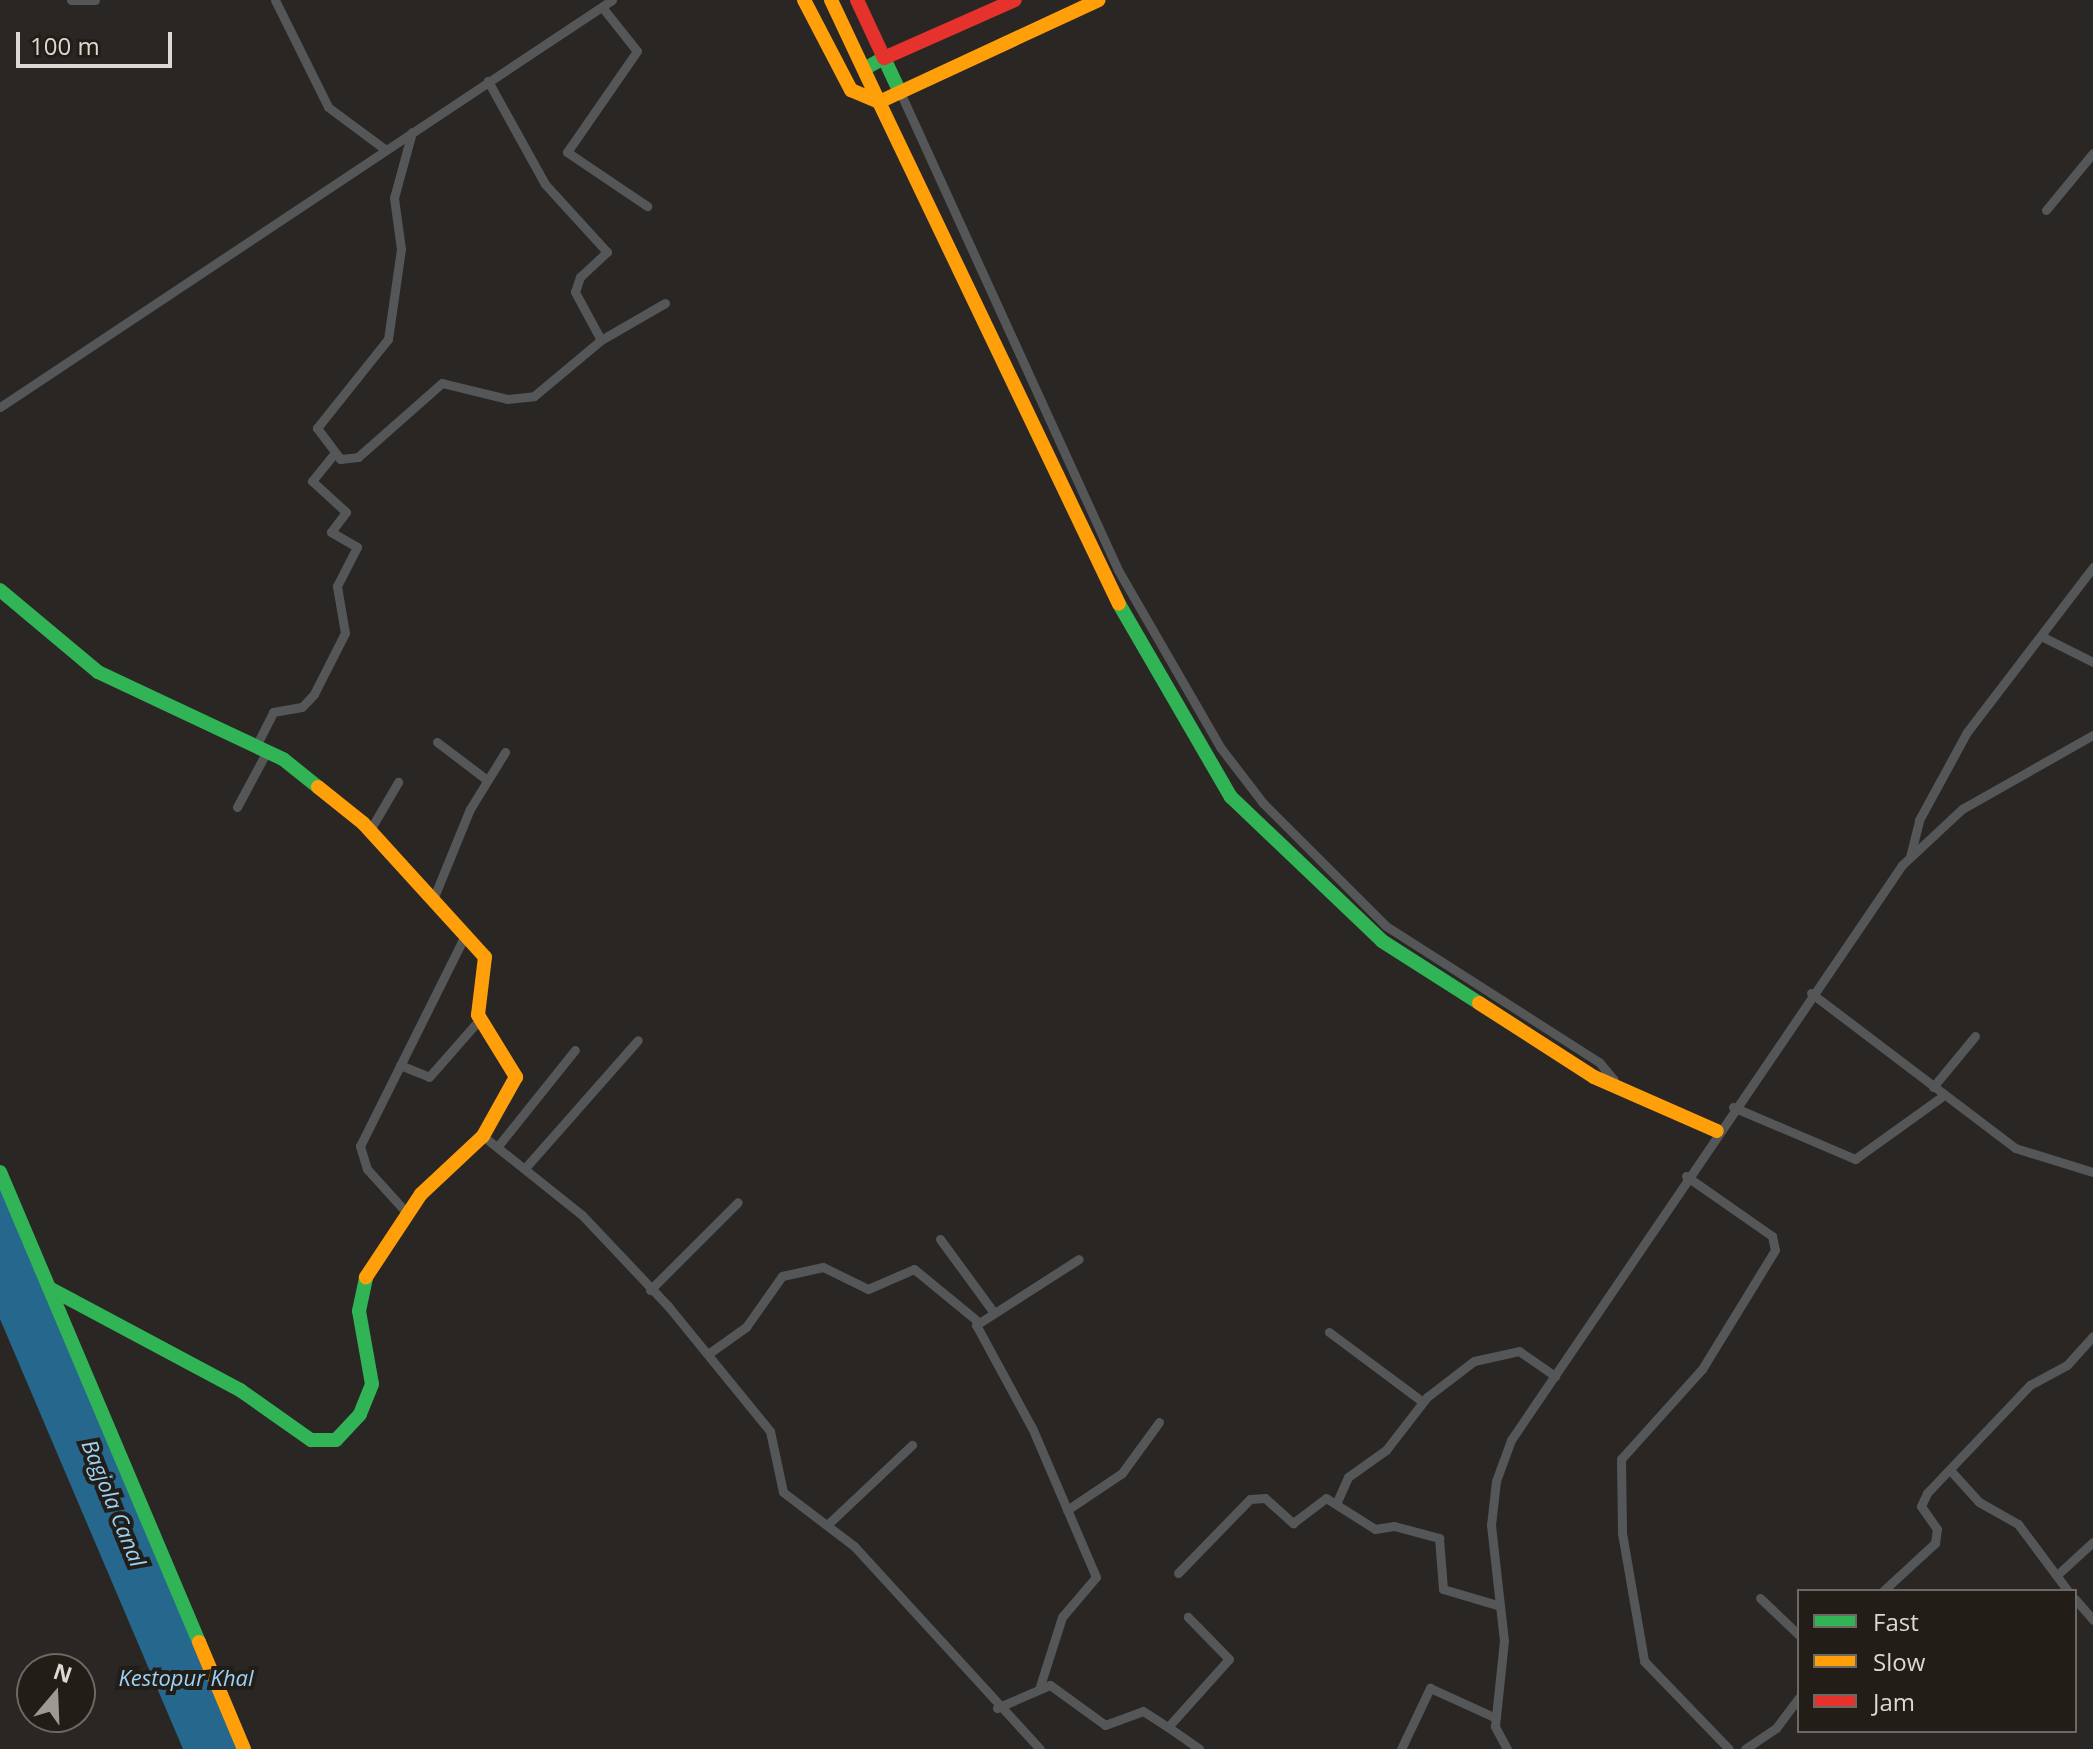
<!DOCTYPE html>
<html>
<head>
<meta charset="utf-8">
<style>
  body { margin:0 }
  #map { position:relative; width:2093px; height:1749px; overflow:hidden; background:#292623; font-family:"Open Sans",sans-serif }
  div>[style] { position:absolute }
  .water>* { inset:0; background:#26688d }
  .street>* { height:9px; margin:-4.5px; padding:0 4.5px; transform-origin:4.5px; border-radius:4.5px; background:#555657 }
  .fast>* { height:14px; margin:-7px; padding:0 7px; transform-origin:7px; border-radius:7px; background:#30b455 }
  .slow>* { height:14px; margin:-7px; padding:0 7px; transform-origin:7px; border-radius:7px; background:#ff9f0a }
  .jam>* { height:14px; margin:-7px; padding:0 7px; transform-origin:7px; border-radius:7px; background:#e5322d }
  span { translate:-50% -50%; white-space:nowrap; text-align:center; line-height:1.15; -webkit-text-stroke:8px #221d17; paint-order:stroke }
  .water-label { font-size:22px; color:#9bd2f6; font-style:italic }
  .legend { position:absolute; left:1797px; top:1589px; width:280px; height:144px; box-sizing:border-box; background:#221d17; border:2px solid #6c6863; margin:0; padding:10px 14px; list-style:none; font-size:24px; color:#dcd9d4 }
  .legend li { display:flex; align-items:center; gap:16px; height:40px }
  .legend b { width:40px; border:2px solid #6c6863 }
  .north { position:absolute; left:16px; top:1653px; width:80px; height:80px; box-sizing:border-box; background:#221d17; border:2px solid #6c6863; border-radius:50%; rotate:19deg; font-size:22px; font-weight:700; line-height:32px; text-align:center; color:#dcd9d4 }
  .north::after { content:''; display:block; margin:auto; width:28px; height:36px; background:#9d9a96; clip-path:polygon(50% 0,100% 100%,50% 72%,0 100%) }
  .scale { position:absolute; left:16px; top:32px; width:156px; height:36px; box-sizing:border-box; border:4px solid #dcd9d4; border-top:0; padding-left:10px; font-size:24px; line-height:28px; white-space:nowrap; color:#dcd9d4; -webkit-text-stroke:6px #221d17; paint-order:stroke }
</style>
</head>
<body>
<div id="map">
  <div class="water">
    <i style="clip-path:polygon(0 1166px,249px 1749px,183px 1749px,0 1319px)"></i>
  </div>
  <div class="street">
    <i style="left:71px;top:0;width:24px"></i>
    <i style="left:275px;top:0;width:119px;rotate:63.6deg"></i>
    <i style="left:328px;top:107px;width:72px;rotate:36.6deg"></i>
    <i style="left:602px;top:7px;width:56px;rotate:51.5deg"></i>
    <i style="left:637px;top:51px;width:123px;rotate:124.7deg"></i>
    <i style="left:567px;top:152px;width:97px;rotate:34deg"></i>
    <i style="left:900px;top:92px;width:525px;rotate:65.48deg"></i>
    <i style="left:1118px;top:570px;width:204px;rotate:60deg"></i>
    <i style="left:1220px;top:747px;width:71px;rotate:52.5deg"></i>
    <i style="left:1263px;top:803px;width:174px;rotate:45deg"></i>
    <i style="left:1386px;top:926px;width:253px;rotate:32.6deg"></i>
    <i style="left:1599px;top:1062px;width:23px;rotate:50deg"></i>
    <i style="left:412px;top:132px;width:68px;rotate:105.3deg"></i>
    <i style="left:394px;top:198px;width:51px;rotate:82.2deg"></i>
    <i style="left:401px;top:249px;width:91px;rotate:98.2deg"></i>
    <i style="left:388px;top:339px;width:114px;rotate:128.6deg"></i>
    <i style="left:317px;top:428px;width:39px;rotate:53deg"></i>
    <i style="left:340px;top:459px;width:18px;rotate:-6deg"></i>
    <i style="left:358px;top:457px;width:112px;rotate:-41.4deg"></i>
    <i style="left:442px;top:383px;width:67px;rotate:13.8deg"></i>
    <i style="left:507px;top:399px;width:27px;rotate:-6deg"></i>
    <i style="left:534px;top:396px;width:87px;rotate:-39.9deg"></i>
    <i style="left:601px;top:340px;width:55px;rotate:-118.4deg"></i>
    <i style="left:575px;top:292px;width:16px;rotate:-72deg"></i>
    <i style="left:580px;top:277px;width:37px;rotate:-43deg"></i>
    <i style="left:607px;top:252px;width:92px;rotate:-132.4deg"></i>
    <i style="left:545px;top:184px;width:118px;rotate:-119deg"></i>
    <i style="left:2046px;top:210px;width:74px;rotate:-50.5deg"></i>
    <i style="left:601px;top:340px;width:74px;rotate:-30deg"></i>
    <i style="left:0;top:407px;width:735px;rotate:-33.63deg"></i>
    <i style="left:2043px;top:637px;width:56px;rotate:26.6deg"></i>
    <i style="left:437px;top:742px;width:63px;rotate:37.2deg"></i>
    <i style="left:256px;top:746px;width:38px;rotate:-63deg"></i>
    <i style="left:273px;top:712px;width:29px;rotate:-10deg"></i>
    <i style="left:302px;top:707px;width:18px;rotate:-47deg"></i>
    <i style="left:314px;top:694px;width:68px;rotate:-63.1deg"></i>
    <i style="left:345px;top:633px;width:48px;rotate:-99.7deg"></i>
    <i style="left:337px;top:586px;width:44px;rotate:-62.9deg"></i>
    <i style="left:357px;top:547px;width:30px;rotate:-150deg"></i>
    <i style="left:331px;top:532px;width:25px;rotate:-53deg"></i>
    <i style="left:346px;top:512px;width:46px;rotate:-137.6deg"></i>
    <i style="left:312px;top:481px;width:35px;rotate:-51deg"></i>
    <i style="left:237px;top:807px;width:64px;rotate:-61.8deg"></i>
    <i style="left:370px;top:830px;width:56px;rotate:-59.7deg"></i>
    <i style="left:1910px;top:857px;width:38px;rotate:-76deg"></i>
    <i style="left:1919px;top:820px;width:100px;rotate:-61.4deg"></i>
    <i style="left:1967px;top:732px;width:208px;rotate:-52.6deg"></i>
    <i style="left:434px;top:897px;width:95px;rotate:-67.8deg"></i>
    <i style="left:470px;top:809px;width:67px;rotate:-58.4deg"></i>
    <i style="left:1811px;top:993px;width:256px;rotate:37.2deg"></i>
    <i style="left:2015px;top:1148px;width:82px;rotate:17.1deg"></i>
    <i style="left:400px;top:1065px;width:31px;rotate:22deg"></i>
    <i style="left:429px;top:1077px;width:76px;rotate:-48.7deg"></i>
    <i style="left:1933px;top:1087px;width:66px;rotate:-50.5deg"></i>
    <i style="left:1733px;top:1107px;width:133px;rotate:23.1deg"></i>
    <i style="left:1855px;top:1159px;width:110px;rotate:-35.7deg"></i>
    <i style="left:483px;top:1136px;width:127px;rotate:38.6deg"></i>
    <i style="left:582px;top:1215px;width:125px;rotate:46.6deg"></i>
    <i style="left:668px;top:1306px;width:161px;rotate:50.8deg"></i>
    <i style="left:770px;top:1431px;width:62px;rotate:78deg"></i>
    <i style="left:783px;top:1492px;width:89px;rotate:37.3deg"></i>
    <i style="left:854px;top:1546px;width:275px;rotate:47.5deg"></i>
    <i style="left:498px;top:1146px;width:123px;rotate:-51.3deg"></i>
    <i style="left:526px;top:1167px;width:169px;rotate:-48.6deg"></i>
    <i style="left:1686px;top:1176px;width:105px;rotate:34.9deg"></i>
    <i style="left:1772px;top:1236px;width:14px;rotate:78deg"></i>
    <i style="left:1775px;top:1250px;width:140px;rotate:121.5deg"></i>
    <i style="left:1702px;top:1369px;width:121px;rotate:132deg"></i>
    <i style="left:1621px;top:1459px;width:74px;rotate:89.2deg"></i>
    <i style="left:1622px;top:1533px;width:130px;rotate:80.2deg"></i>
    <i style="left:1644px;top:1661px;width:122px;rotate:46deg"></i>
    <i style="left:406px;top:1212px;width:58px;rotate:-132.2deg"></i>
    <i style="left:367px;top:1169px;width:24px;rotate:-107deg"></i>
    <i style="left:360px;top:1146px;width:238px;rotate:-63.5deg"></i>
    <i style="left:940px;top:1239px;width:88px;rotate:53.8deg"></i>
    <i style="left:650px;top:1290px;width:124px;rotate:-45deg"></i>
    <i style="left:1329px;top:1332px;width:117px;rotate:36.7deg"></i>
    <i style="left:708px;top:1354px;width:47px;rotate:-35.4deg"></i>
    <i style="left:746px;top:1327px;width:62px;rotate:-54.8deg"></i>
    <i style="left:782px;top:1276px;width:42px;rotate:-12.4deg"></i>
    <i style="left:823px;top:1267px;width:50px;rotate:26.1deg"></i>
    <i style="left:868px;top:1289px;width:50px;rotate:-23.5deg"></i>
    <i style="left:914px;top:1269px;width:80px;rotate:39.4deg"></i>
    <i style="left:1950px;top:1470px;width:43px;rotate:47.8deg"></i>
    <i style="left:1979px;top:1502px;width:45px;rotate:29.4deg"></i>
    <i style="left:2018px;top:1524px;width:84px;rotate:53.3deg"></i>
    <i style="left:1336px;top:1504px;width:30px;rotate:-66deg"></i>
    <i style="left:1348px;top:1477px;width:47px;rotate:-35.4deg"></i>
    <i style="left:1386px;top:1450px;width:67px;rotate:-52.3deg"></i>
    <i style="left:1427px;top:1397px;width:59px;rotate:-37.5deg"></i>
    <i style="left:1474px;top:1361px;width:46px;rotate:-12.5deg"></i>
    <i style="left:1519px;top:1351px;width:44px;rotate:34.8deg"></i>
    <i style="left:1067px;top:1510px;width:66px;rotate:-33.9deg"></i>
    <i style="left:1122px;top:1473px;width:63px;rotate:-54deg"></i>
    <i style="left:827px;top:1525px;width:117px;rotate:-43.3deg"></i>
    <i style="left:1178px;top:1573px;width:103px;rotate:-45.8deg"></i>
    <i style="left:1250px;top:1499px;width:15px;rotate:-4deg"></i>
    <i style="left:1265px;top:1498px;width:38px;rotate:42deg"></i>
    <i style="left:1293px;top:1523px;width:41px;rotate:-37.1deg"></i>
    <i style="left:1326px;top:1498px;width:58px;rotate:32.3deg"></i>
    <i style="left:1375px;top:1529px;width:19px;rotate:-9deg"></i>
    <i style="left:1394px;top:1526px;width:47px;rotate:14.9deg"></i>
    <i style="left:1439px;top:1538px;width:51px;rotate:85.5deg"></i>
    <i style="left:1443px;top:1589px;width:56px;rotate:16.5deg"></i>
    <i style="left:2057px;top:1575px;width:49px;rotate:-42.5deg"></i>
    <i style="left:1883px;top:1591px;width:71px;rotate:-42.7deg"></i>
    <i style="left:1935px;top:1543px;width:14px;rotate:-82deg"></i>
    <i style="left:1937px;top:1529px;width:28px;rotate:-125deg"></i>
    <i style="left:1921px;top:1506px;width:14px;rotate:-65deg"></i>
    <i style="left:1927px;top:1493px;width:149px;rotate:-46.4deg"></i>
    <i style="left:2030px;top:1385px;width:42px;rotate:-28.4deg"></i>
    <i style="left:2067px;top:1365px;width:39px;rotate:-48deg"></i>
    <i style="left:1760px;top:1598px;width:54px;rotate:43.5deg"></i>
    <i style="left:2075px;top:1599px;width:28px;rotate:49deg"></i>
    <i style="left:1040px;top:1686px;width:72px;rotate:-72.3deg"></i>
    <i style="left:1062px;top:1617px;width:52px;rotate:-49.6deg"></i>
    <i style="left:1096px;top:1577px;width:162px;rotate:-113.2deg"></i>
    <i style="left:1032px;top:1428px;width:117px;rotate:-118.5deg"></i>
    <i style="left:976px;top:1325px;width:122px;rotate:-32.7deg"></i>
    <i style="left:997px;top:1708px;width:58px;rotate:-23.5deg"></i>
    <i style="left:1050px;top:1685px;width:68px;rotate:36deg"></i>
    <i style="left:1105px;top:1725px;width:40px;rotate:-20.2deg"></i>
    <i style="left:1143px;top:1711px;width:30px;rotate:33deg"></i>
    <i style="left:1168px;top:1727px;width:91px;rotate:-48.1deg"></i>
    <i style="left:1229px;top:1659px;width:59px;rotate:-134.3deg"></i>
    <i style="left:1168px;top:1727px;width:38px;rotate:35deg"></i>
    <i style="left:1401px;top:1749px;width:68px;rotate:-64.6deg"></i>
    <i style="left:1430px;top:1688px;width:72px;rotate:24.4deg"></i>
    <i style="left:1507px;top:1749px;width:26px;rotate:-118deg"></i>
    <i style="left:1495px;top:1726px;width:85px;rotate:-84deg"></i>
    <i style="left:1504px;top:1641px;width:117px;rotate:-96.4deg"></i>
    <i style="left:1491px;top:1525px;width:44px;rotate:-83.5deg"></i>
    <i style="left:1496px;top:1481px;width:44px;rotate:-69.9deg"></i>
    <i style="left:1511px;top:1440px;width:695px;rotate:-55.78deg"></i>
    <i style="left:1902px;top:865px;width:82px;rotate:-43deg"></i>
    <i style="left:1962px;top:809px;width:150px;rotate:-29.5deg"></i>
    <i style="left:1745px;top:1749px;width:37px;rotate:-34deg"></i>
    <i style="left:1776px;top:1728px;width:38px;rotate:-53deg"></i>
  </div>
  <div class="fast">
    <i style="left:864px;top:69px;width:23px;rotate:-29deg"></i>
    <i style="left:884px;top:58px;width:38px;rotate:65deg"></i>
    <i style="left:0;top:590px;width:128px;rotate:39.9deg"></i>
    <i style="left:98px;top:672px;width:204px;rotate:25.2deg"></i>
    <i style="left:283px;top:759px;width:45px;rotate:38.7deg"></i>
    <i style="left:1119px;top:604px;width:223px;rotate:59.9deg"></i>
    <i style="left:1231px;top:797px;width:209px;rotate:43.6deg"></i>
    <i style="left:1382px;top:941px;width:115px;rotate:32.6deg"></i>
    <i style="left:0;top:1172px;width:510px;rotate:67.05deg"></i>
    <i style="left:49px;top:1288px;width:217px;rotate:28.1deg"></i>
    <i style="left:240px;top:1390px;width:87px;rotate:35.2deg"></i>
    <i style="left:311px;top:1440px;width:25px"></i>
    <i style="left:336px;top:1440px;width:35px;rotate:-47deg"></i>
    <i style="left:360px;top:1414px;width:32px;rotate:-68deg"></i>
    <i style="left:372px;top:1384px;width:74px;rotate:-100.1deg"></i>
    <i style="left:359px;top:1311px;width:35px;rotate:-78deg"></i>
  </div>
  <div class="slow">
    <i style="left:804px;top:0;width:102px;rotate:62.4deg"></i>
    <i style="left:851px;top:90px;width:30px;rotate:23deg"></i>
    <i style="left:879px;top:102px;width:556px;rotate:64.45deg"></i>
    <i style="left:831px;top:0;width:113px;rotate:64.8deg"></i>
    <i style="left:879px;top:102px;width:242px;rotate:-24.9deg"></i>
    <i style="left:318px;top:787px;width:58px;rotate:38.7deg"></i>
    <i style="left:363px;top:823px;width:181px;rotate:47.7deg"></i>
    <i style="left:485px;top:957px;width:58px;rotate:96.9deg"></i>
    <i style="left:478px;top:1015px;width:73px;rotate:58.5deg"></i>
    <i style="left:516px;top:1077px;width:68px;rotate:119.2deg"></i>
    <i style="left:483px;top:1136px;width:85px;rotate:136.9deg"></i>
    <i style="left:421px;top:1194px;width:100px;rotate:123.5deg"></i>
    <i style="left:1479px;top:1003px;width:137px;rotate:32.8deg"></i>
    <i style="left:1594px;top:1077px;width:134px;rotate:23.7deg"></i>
    <i style="left:199px;top:1642px;width:116px;rotate:67.2deg"></i>
  </div>
  <div class="jam">
    <i style="left:857px;top:0;width:64px;rotate:65deg"></i>
    <i style="left:884px;top:58px;width:143px;rotate:-23.9deg"></i>
  </div>
  <div class="water-label">
    <span style="left:114px;top:1503px;rotate:68deg">Bagjola Canal</span>
    <span style="left:186px;top:1678px">Kestopur Khal</span>
  </div>
  <ul class="legend">
  <li><b style="height:10px;background:#30b455"></b>Fast</li>
  <li><b style="height:10px;background:#ff9f0a"></b>Slow</li>
  <li><b style="height:10px;background:#e5322d"></b>Jam</li>
  </ul>
  <div class="north">N</div>
  <div class="scale">100 m</div>
</div>
</body>
</html>
